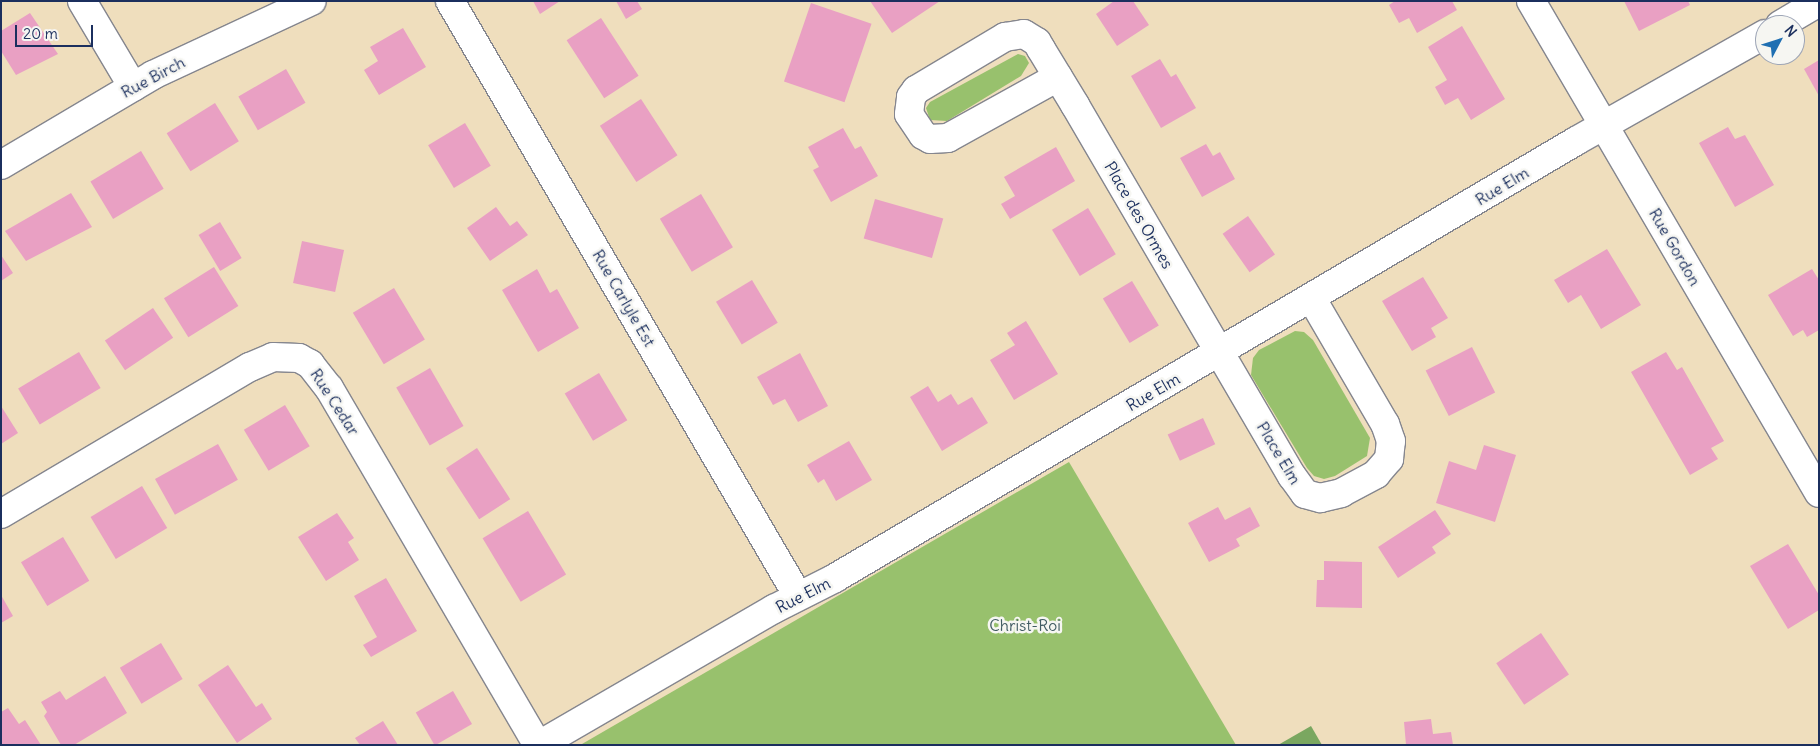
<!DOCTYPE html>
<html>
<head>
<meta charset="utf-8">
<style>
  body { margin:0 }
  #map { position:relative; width:1820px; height:746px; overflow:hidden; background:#efdebd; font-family:Delius,sans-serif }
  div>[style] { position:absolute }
  .green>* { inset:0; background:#98c16d }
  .forest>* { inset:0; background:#7aa760 }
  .building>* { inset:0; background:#e9a0c3; transform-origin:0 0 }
  .roads { filter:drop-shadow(1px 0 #85868e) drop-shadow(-1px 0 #85868e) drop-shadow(0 1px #85868e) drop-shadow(0 -1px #85868e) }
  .street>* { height:28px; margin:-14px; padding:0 14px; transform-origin:14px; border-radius:14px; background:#fff }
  span { translate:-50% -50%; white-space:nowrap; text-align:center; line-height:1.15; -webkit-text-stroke:5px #f6f6f2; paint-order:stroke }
  .street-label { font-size:16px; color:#1b2f5e }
  .park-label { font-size:16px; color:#405b62 }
  .frame { position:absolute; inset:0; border:2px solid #1b2f5e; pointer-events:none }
  .north { position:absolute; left:1755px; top:15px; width:50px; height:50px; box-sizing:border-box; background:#f6f6f2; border:1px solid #9ea6b7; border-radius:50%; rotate:50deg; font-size:14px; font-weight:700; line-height:20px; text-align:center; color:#1b2f5e }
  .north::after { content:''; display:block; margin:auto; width:18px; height:22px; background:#1f6fb2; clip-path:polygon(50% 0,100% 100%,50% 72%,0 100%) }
  .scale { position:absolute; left:15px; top:25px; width:78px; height:22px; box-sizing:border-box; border:2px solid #1b2f5e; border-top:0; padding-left:6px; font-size:15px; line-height:18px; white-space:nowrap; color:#1b2f5e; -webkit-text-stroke:4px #f6f6f2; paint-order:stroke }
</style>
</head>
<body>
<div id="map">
  <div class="green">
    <i style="clip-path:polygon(1018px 54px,1025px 56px,1029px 63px,1021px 76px,947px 121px,930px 120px,926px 108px,930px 102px)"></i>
    <i style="clip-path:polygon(1295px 331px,1304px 332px,1313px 340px,1370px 438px,1367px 456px,1335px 476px,1324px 479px,1314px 476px,1307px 468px,1251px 375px,1253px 358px,1259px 350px)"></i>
    <i style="clip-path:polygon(1069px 462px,1236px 745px,582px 744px)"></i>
  </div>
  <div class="forest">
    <i style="clip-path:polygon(1311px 726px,1322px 745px,1278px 745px)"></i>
  </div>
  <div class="building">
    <i style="clip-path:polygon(533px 1px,560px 1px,540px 14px)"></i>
    <i style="clip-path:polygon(616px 1px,637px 1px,642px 9px,626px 19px)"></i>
    <i style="clip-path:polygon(870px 1px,940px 1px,892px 33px)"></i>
    <i style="clip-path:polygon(1114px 1px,1133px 1px,1149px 25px,1117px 46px,1096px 14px)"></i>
    <i style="clip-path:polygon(1395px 1px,1452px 1px,1457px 10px,1417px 33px,1409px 18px,1399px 23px,1389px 5px)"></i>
    <i style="clip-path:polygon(1624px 1px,1688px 1px,1690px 5px,1639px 31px)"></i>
    <i style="left:811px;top:3px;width:64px;height:83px;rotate:19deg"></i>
    <i style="clip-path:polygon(30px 13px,58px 54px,16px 75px,1px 51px,1px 31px)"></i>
    <i style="left:601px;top:18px;width:69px;height:41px;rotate:57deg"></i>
    <i style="clip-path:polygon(1462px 26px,1505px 99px,1471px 120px,1458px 98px,1445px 105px,1435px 87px,1447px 80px,1428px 47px)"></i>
    <i style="clip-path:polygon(403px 28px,426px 67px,379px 95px,364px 70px,378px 61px,370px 47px)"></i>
    <i style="clip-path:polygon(1160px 59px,1171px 77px,1176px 74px,1196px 108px,1161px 128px,1131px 76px)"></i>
    <i style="clip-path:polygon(1819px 60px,1819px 96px,1804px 69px)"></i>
    <i style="left:286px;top:69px;width:39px;height:55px;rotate:60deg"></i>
    <i style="left:641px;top:99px;width:67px;height:49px;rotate:57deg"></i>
    <i style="left:215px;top:103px;width:45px;height:57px;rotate:58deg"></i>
    <i style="left:465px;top:123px;width:50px;height:43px;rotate:59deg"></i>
    <i style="clip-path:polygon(1728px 127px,1735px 139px,1745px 135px,1774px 185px,1735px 207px,1699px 143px)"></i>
    <i style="clip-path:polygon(843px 128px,855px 149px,861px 146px,878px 176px,831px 202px,813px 170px,819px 167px,808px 147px)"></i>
    <i style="clip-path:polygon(1206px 144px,1213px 156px,1220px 152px,1235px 179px,1202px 197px,1180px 158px)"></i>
    <i style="clip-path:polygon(1056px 147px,1075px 181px,1010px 219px,1001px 204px,1015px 196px,1004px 177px)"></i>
    <i style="left:141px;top:151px;width:44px;height:59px;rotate:59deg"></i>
    <i style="clip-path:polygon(71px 193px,92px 227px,26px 261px,5px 231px)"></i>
    <i style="left:701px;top:194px;width:62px;height:48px;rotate:59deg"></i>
    <i style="left:875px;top:199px;width:71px;height:41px;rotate:16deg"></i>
    <i style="clip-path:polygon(496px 207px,510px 226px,517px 221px,528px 235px,490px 261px,467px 228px)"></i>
    <i style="left:1088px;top:208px;width:54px;height:42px;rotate:59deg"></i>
    <i style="left:1248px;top:216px;width:47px;height:31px;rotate:55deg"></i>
    <i style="left:220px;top:222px;width:42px;height:25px;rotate:59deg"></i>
    <i style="left:302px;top:241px;width:43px;height:43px;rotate:12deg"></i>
    <i style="clip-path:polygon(1607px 249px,1641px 305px,1601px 329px,1581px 295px,1568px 303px,1554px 280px)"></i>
    <i style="clip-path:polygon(1px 255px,13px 273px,1px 281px)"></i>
    <i style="left:214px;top:267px;width:46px;height:59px;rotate:58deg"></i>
    <i style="clip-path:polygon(537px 269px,550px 293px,557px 289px,579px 328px,538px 352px,502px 290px)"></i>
    <i style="clip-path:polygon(1812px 269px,1819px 280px,1819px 330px,1807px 337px,1803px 330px,1793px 336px,1768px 295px)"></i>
    <i style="clip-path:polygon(1423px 277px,1448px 318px,1431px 328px,1436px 337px,1412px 351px,1382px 301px)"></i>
    <i style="left:752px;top:280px;width:50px;height:42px;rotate:59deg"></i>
    <i style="left:1132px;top:281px;width:52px;height:34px;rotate:59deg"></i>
    <i style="left:394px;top:288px;width:60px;height:48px;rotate:59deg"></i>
    <i style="left:153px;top:308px;width:36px;height:58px;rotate:56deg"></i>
    <i style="clip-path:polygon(1026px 321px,1058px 374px,1014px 400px,990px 360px,1015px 345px,1007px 333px)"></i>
    <i style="left:1472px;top:347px;width:51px;height:52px;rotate:63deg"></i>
    <i style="left:79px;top:352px;width:42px;height:71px;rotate:59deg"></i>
    <i style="clip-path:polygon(1666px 352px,1677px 370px,1682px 367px,1724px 441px,1711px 448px,1718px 459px,1690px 475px,1631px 372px)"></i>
    <i style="clip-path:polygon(800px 353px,828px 406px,798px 422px,785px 399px,773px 405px,757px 377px)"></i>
    <i style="left:430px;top:368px;width:67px;height:39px;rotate:60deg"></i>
    <i style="left:599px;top:373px;width:55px;height:40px;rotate:59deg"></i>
    <i style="clip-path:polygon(928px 386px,938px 402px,951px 394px,958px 405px,972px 397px,988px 423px,942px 451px,910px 397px)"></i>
    <i style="left:285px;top:405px;width:48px;height:48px;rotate:59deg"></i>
    <i style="clip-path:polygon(1px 406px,18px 433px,1px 444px)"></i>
    <i style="left:1203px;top:418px;width:29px;height:39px;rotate:65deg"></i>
    <i style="clip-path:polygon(849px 441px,872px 480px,836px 501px,824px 479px,818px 483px,807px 465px)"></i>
    <i style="left:218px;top:444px;width:41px;height:72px;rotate:61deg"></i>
    <i style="clip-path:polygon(1484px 445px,1516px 455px,1495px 522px,1436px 503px,1449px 461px,1476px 470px)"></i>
    <i style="left:477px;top:448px;width:61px;height:37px;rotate:57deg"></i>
    <i style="left:142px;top:486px;width:49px;height:60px;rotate:59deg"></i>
    <i style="clip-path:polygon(1218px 507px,1225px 520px,1250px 507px,1260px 526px,1236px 539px,1240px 546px,1209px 562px,1188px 523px)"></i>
    <i style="clip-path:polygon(1435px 510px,1451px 534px,1432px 547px,1436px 553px,1398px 578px,1378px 547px)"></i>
    <i style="left:528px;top:511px;width:74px;height:53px;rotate:59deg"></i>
    <i style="clip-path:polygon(337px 513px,354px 538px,348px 542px,359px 560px,326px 581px,298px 537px)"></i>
    <i style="left:63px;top:537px;width:51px;height:49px;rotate:59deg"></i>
    <i style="clip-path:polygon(1788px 544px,1819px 595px,1819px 610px,1788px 629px,1750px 566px)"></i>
    <i style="clip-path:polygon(1324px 561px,1362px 562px,1362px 608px,1316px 607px,1317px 580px,1324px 580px)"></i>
    <i style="clip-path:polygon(386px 578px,417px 631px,371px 657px,363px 645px,377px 637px,354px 596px)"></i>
    <i style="clip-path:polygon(1px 595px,13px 616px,1px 623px)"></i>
    <i style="left:1541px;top:633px;width:50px;height:54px;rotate:56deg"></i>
    <i style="left:161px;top:643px;width:42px;height:48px;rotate:59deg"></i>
    <i style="clip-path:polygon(228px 665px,256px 707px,262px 703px,272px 719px,237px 743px,198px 685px)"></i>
    <i style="clip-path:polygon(105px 676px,127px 713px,74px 745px,61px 745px,44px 716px,47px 712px,41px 702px,60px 691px,66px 700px)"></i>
    <i style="left:453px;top:691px;width:38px;height:43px;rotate:60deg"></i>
    <i style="clip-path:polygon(8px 708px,19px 724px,25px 720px,41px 745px,1px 745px,1px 712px)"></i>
    <i style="clip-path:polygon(1431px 719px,1433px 734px,1451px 732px,1453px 745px,1406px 745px,1404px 722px)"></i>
    <i style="clip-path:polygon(383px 721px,398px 745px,360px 745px,355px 738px)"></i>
  </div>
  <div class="roads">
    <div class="street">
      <i style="left:82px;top:1px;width:100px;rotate:59.3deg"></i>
      <i style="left:450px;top:1px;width:689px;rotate:59.68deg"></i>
      <i style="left:1531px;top:1px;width:570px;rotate:59.66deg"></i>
      <i style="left:1780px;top:25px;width:45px;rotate:-30.5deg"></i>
      <i style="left:1058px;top:77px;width:126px;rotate:151deg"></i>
      <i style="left:948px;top:138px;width:18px;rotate:177deg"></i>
      <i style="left:930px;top:139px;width:8px;rotate:-150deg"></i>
      <i style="left:923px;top:135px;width:25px;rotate:-124deg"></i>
      <i style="left:909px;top:114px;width:17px;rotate:-83deg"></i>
      <i style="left:911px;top:97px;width:9px;rotate:-54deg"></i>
      <i style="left:916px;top:90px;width:104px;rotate:-30.8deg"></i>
      <i style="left:1005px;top:37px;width:19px;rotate:-9deg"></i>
      <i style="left:1024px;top:34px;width:15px;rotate:32deg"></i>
      <i style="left:1037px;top:42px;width:8px;rotate:60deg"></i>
      <i style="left:1041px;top:49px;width:66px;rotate:58.7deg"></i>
      <i style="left:1075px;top:105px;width:430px;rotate:59.7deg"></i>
      <i style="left:1292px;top:476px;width:22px;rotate:54deg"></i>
      <i style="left:1305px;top:494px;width:16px;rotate:15deg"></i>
      <i style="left:1320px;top:498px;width:22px;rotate:-13deg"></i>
      <i style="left:1341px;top:493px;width:40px;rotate:-28deg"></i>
      <i style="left:1376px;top:474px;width:20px;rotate:-49deg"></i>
      <i style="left:1389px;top:459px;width:18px;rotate:-84deg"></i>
      <i style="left:1391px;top:441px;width:18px;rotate:-109deg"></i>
      <i style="left:1385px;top:424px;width:145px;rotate:-120.3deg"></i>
      <i style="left:1px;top:165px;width:177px;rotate:-30.6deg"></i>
      <i style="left:153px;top:75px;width:175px;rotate:-25deg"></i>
      <i style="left:1px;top:514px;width:289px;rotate:-30.6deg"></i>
      <i style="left:250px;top:367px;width:25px;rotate:-23deg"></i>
      <i style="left:273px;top:357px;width:26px;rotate:2deg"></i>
      <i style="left:299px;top:358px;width:13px;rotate:29deg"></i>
      <i style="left:310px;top:364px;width:31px;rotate:52deg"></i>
      <i style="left:329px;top:388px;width:414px;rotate:59.7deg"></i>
      <i style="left:539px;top:745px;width:272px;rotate:-30.1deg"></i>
      <i style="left:774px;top:609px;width:68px;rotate:-26.9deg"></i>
      <i style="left:835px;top:578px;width:860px;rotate:-30.53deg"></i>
      <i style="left:1576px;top:141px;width:217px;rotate:-29.5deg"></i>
    </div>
  </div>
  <div class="street-label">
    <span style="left:153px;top:77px;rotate:-28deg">Rue Birch</span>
    <span style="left:1502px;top:186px;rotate:-31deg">Rue Elm</span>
    <span style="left:1139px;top:215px;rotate:60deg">Place des Ormes</span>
    <span style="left:1675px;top:247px;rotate:60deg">Rue Gordon</span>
    <span style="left:624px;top:298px;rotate:60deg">Rue Carlyle Est</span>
    <span style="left:1153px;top:392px;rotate:-30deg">Rue Elm</span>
    <span style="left:335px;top:402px;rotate:57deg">Rue Cedar</span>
    <span style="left:1279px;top:453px;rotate:59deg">Place Elm</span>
    <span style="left:803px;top:595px;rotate:-27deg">Rue Elm</span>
  </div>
  <div class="park-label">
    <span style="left:1025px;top:625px">Christ-Roi</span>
  </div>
  <div class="frame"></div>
  <div class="north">N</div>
  <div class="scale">20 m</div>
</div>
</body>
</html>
